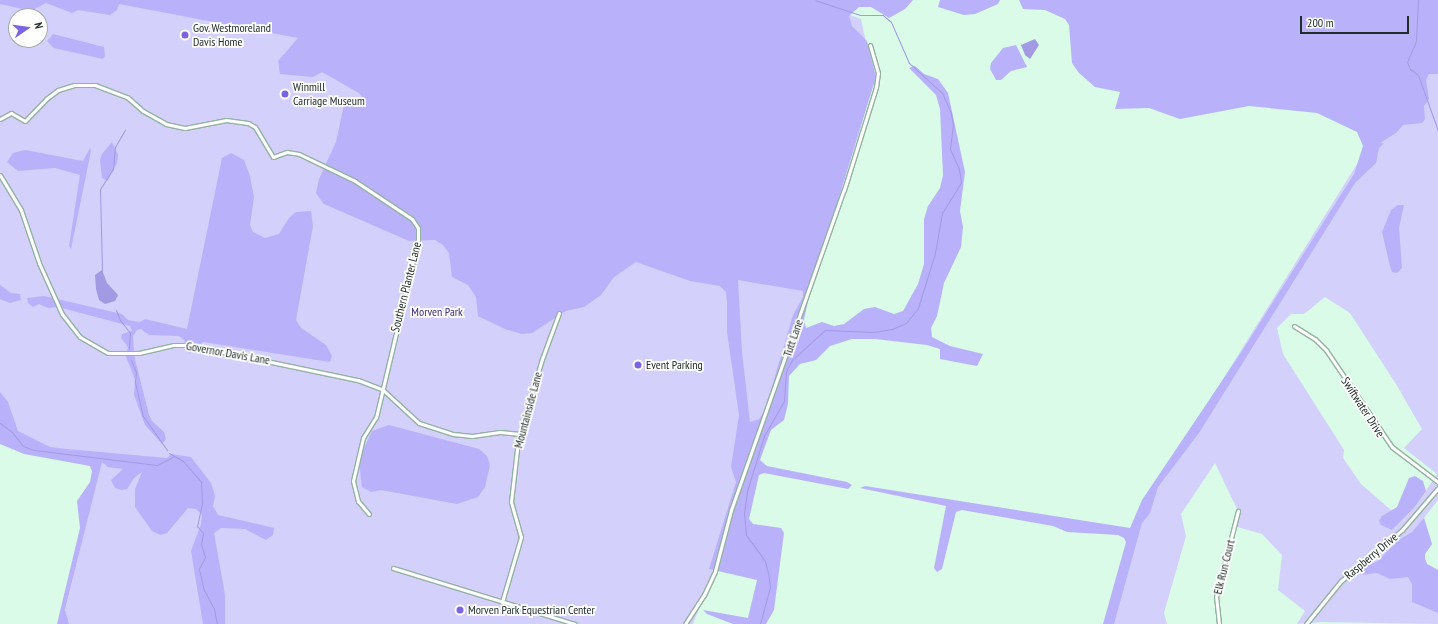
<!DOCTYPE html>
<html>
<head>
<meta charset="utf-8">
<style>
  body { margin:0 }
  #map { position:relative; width:1438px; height:624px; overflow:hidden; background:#d9fbe7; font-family:"PT Sans Narrow",sans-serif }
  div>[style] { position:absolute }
  .green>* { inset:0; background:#d3d0fc }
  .forest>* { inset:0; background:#b9b2fb }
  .water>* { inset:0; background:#a29ae2 }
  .stream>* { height:1px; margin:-0.5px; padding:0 0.5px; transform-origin:0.5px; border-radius:0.5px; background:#a29ae2 }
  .roads { filter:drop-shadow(1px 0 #93b29f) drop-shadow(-1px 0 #93b29f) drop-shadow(0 1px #93b29f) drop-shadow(0 -1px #93b29f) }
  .street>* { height:3px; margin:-1.5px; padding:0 1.5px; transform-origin:1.5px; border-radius:1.5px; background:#fff }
  .dots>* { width:11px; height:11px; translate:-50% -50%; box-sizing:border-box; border:2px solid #fefefe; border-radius:50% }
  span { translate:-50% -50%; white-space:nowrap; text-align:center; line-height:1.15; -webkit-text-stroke:3.5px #fefefe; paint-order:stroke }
  .poi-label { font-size:12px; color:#212d26 }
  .left { translate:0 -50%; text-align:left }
  .street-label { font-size:12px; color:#212d26 }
  .park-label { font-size:12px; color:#3c297c }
  .north { position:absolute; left:8px; top:8px; width:40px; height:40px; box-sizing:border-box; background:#fefefe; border:1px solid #a6aaa8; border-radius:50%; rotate:77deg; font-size:11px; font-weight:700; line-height:16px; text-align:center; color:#212d26 }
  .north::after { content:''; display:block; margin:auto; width:14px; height:18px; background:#7b64df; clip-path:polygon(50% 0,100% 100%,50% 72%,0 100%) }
  .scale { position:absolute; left:1300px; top:16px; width:109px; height:18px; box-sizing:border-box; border:2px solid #212d26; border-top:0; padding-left:5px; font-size:12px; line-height:14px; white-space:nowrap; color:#212d26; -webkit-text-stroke:3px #fefefe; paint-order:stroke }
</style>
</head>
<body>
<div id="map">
  <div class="green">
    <i style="clip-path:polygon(evenodd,0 0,823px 0,837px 10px,861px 19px,874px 80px,720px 555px,693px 624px,62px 624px,101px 462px,0 443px,0 0,16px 16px,40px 16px,40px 40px,16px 40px,16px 16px)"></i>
    <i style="clip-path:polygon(evenodd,1428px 50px,1438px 50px,1438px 500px,1424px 518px,1432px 544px,1425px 554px,1425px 559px,1427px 564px,1438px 570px,1438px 624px,1321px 622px,1297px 624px,1305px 611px,1278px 590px,1282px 555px,1262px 534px,1234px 526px,1238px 511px,1215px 463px,1181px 514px,1186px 536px,1164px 613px,1167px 624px,1107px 624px,1141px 511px,1428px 50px,1325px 297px,1350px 313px,1396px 384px,1422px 429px,1404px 448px,1437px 474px,1414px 508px,1392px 530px,1382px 516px,1392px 511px,1361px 484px,1343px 458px,1344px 450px,1283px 354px,1277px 328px,1291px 314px,1304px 314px,1325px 297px)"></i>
  </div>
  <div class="forest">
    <i style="clip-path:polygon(evenodd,0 0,913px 0,905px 9px,889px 18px,871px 7px,859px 7px,849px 16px,852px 26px,867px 41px,876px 77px,810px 292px,804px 320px,806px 328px,822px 322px,834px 326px,844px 324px,864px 309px,875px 307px,894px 314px,903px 311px,918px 284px,924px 264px,924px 219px,928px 206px,940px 188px,943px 175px,940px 109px,936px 95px,909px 68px,915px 66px,924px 74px,938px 79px,948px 93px,965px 172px,960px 211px,963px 227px,961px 247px,944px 283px,937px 316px,931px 328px,932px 337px,950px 346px,983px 354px,977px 366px,940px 359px,940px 349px,927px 345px,875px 339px,852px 339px,830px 346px,816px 360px,800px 364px,789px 376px,788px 404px,784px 420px,771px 430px,760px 460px,767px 466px,847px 482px,852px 485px,848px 489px,764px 473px,759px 475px,749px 519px,753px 524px,781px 528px,784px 533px,774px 610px,766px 624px,733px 624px,707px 614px,703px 610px,748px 618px,757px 580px,709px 569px,736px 482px,731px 467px,739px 415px,727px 332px,727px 302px,726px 292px,720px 286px,690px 281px,636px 262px,614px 277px,601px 295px,584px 307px,566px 311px,532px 333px,522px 334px,505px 329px,478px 316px,476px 297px,468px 285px,452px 277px,449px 253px,443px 245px,435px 240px,409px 241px,324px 204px,320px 199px,316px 193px,319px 179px,336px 142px,344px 105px,364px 100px,359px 93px,322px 72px,313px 77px,280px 74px,278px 61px,298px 38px,119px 4px,117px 10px,110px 15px,78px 10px,72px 13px,46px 3px,31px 11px,0 4px,0 0,738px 280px,803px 291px,803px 297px,793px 315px,765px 410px,759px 419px,750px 422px,742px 352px,738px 280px)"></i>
    <i style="clip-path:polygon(940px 0,1000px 0,998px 4px,975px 14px,964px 15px,938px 7px)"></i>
    <i style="clip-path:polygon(1019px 0,1438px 0,1438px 74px,1429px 74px,1426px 80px,1429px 99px,1424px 106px,1425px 119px,1422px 123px,1403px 125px,1396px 133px,1380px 143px,1384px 143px,1379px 148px,1376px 163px,1355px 183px,1199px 433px,1158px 487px,1150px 513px,1142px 523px,1114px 624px,1103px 624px,1126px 542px,1124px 538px,1118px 535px,1067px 532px,1053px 526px,962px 510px,956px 512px,942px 569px,937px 572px,934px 568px,946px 506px,860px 488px,865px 486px,1130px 528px,1142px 500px,1242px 351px,1354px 174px,1363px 146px,1357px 132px,1317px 113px,1249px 106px,1180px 119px,1149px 108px,1115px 109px,1120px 92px,1095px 87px,1079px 73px,1072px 63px,1069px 25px,1065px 19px,1045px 10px,1023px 9px)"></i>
    <i style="clip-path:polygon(53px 34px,104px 47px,105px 56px,103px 59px,54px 48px,47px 41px)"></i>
    <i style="clip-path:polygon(1016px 45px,1027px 67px,1011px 71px,1001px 80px,996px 80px,990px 69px,991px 63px,1003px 48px)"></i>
    <i style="clip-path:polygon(112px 142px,118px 155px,117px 163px,107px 181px,102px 178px,100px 160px,102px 154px)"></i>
    <i style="clip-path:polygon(90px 148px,91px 151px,71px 249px,69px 246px,80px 175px,55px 168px,18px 171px,7px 162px,13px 153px,25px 150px,83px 161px)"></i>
    <i style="clip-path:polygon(231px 153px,244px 160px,250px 176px,254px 197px,250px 225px,253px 232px,265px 238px,279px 234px,289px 218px,296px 212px,311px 211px,313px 226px,296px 320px,301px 328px,326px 345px,332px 356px,330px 362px,203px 342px,189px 354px,184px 340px,179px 336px,149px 335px,141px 329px,137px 330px,133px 336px,134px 355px,149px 415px,152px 421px,164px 432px,166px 439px,162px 444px,145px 425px,134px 395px,135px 379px,126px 357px,128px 347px,121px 338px,122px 334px,132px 331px,130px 326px,58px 307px,48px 308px,39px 304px,33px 307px,28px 303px,27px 298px,44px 296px,122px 314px,128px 320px,140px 322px,145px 319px,187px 329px,222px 158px)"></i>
    <i style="clip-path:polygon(1398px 205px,1404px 205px,1399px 228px,1402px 268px,1397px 273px,1392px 272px,1390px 266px,1382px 232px,1391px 210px)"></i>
    <i style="clip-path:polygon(0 285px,11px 293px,20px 294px,21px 300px,10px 303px,0 299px)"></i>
    <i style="clip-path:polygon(0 392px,8px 402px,18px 431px,50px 447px,67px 449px,167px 458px,171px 454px,191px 457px,211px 483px,215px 496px,213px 506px,218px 515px,274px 528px,273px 535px,266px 540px,245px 529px,221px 528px,214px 533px,225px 595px,225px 624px,203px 624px,191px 551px,201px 524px,202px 515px,196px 509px,188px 508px,167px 533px,160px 535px,152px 531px,135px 507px,135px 489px,142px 472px,134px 478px,127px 489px,122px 490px,115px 488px,111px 480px,123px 469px,108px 467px,102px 462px,65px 610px,69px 624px,57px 624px,80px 528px,77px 501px,90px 482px,92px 471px,90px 466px,24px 454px,0 444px)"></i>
    <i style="clip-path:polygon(389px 425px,479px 449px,487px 456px,490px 465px,485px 487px,478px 497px,457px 504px,381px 490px,371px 492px,362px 487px,359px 463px,364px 448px,372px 431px)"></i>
    <i style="clip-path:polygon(1415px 476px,1423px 481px,1426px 491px,1414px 508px,1392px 530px,1381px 525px,1379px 521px,1382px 516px,1397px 507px,1409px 478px)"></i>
    <i style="clip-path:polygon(1424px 518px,1432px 544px,1425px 554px,1425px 559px,1427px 564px,1438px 570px,1438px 613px,1412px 602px,1412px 584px,1408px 577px,1390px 579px,1377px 573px,1361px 575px,1365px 567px,1378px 561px,1397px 541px,1412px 532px)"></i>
  </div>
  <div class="water">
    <i style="clip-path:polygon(1035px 39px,1039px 45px,1030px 59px,1025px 55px,1021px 45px)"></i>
    <i style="clip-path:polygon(102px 270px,107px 283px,118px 295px,115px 301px,105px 304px,99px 300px,96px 289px,95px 275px)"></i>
  </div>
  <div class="stream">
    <i style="left:1418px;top:0;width:41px;rotate:92.8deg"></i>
    <i style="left:1416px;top:41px;width:23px;rotate:113deg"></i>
    <i style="left:1407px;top:62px;width:8px;rotate:67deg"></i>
    <i style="left:1410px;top:69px;width:10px;rotate:37deg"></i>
    <i style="left:1418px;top:75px;width:59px;rotate:70.3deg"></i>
    <i style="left:102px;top:271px;width:82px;rotate:-91.4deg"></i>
    <i style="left:100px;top:189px;width:24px;rotate:-57deg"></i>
    <i style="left:113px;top:169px;width:22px;rotate:-85deg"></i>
    <i style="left:115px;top:147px;width:20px;rotate:-60deg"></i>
    <i style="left:116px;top:310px;width:11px;rotate:68deg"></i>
    <i style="left:120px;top:320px;width:16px;rotate:52deg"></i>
    <i style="left:130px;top:333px;width:16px;rotate:94deg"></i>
    <i style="left:131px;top:360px;width:13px;rotate:67deg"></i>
    <i style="left:136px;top:372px;width:10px;rotate:96deg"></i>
    <i style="left:135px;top:382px;width:35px;rotate:77deg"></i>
    <i style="left:143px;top:416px;width:42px;rotate:54.8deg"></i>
    <i style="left:0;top:423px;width:15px;rotate:37deg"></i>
    <i style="left:12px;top:432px;width:18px;rotate:52deg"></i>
    <i style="left:23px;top:446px;width:12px;rotate:20deg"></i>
    <i style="left:34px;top:450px;width:124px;rotate:7deg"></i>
    <i style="left:157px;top:465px;width:18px;rotate:-27deg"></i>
    <i style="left:169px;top:453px;width:16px;rotate:30deg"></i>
    <i style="left:183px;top:461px;width:28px;rotate:49deg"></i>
    <i style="left:201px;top:482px;width:21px;rotate:87deg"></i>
    <i style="left:202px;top:503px;width:24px;rotate:102deg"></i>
    <i style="left:197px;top:526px;width:9px;rotate:49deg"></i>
    <i style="left:203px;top:533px;width:11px;rotate:100deg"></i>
    <i style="left:201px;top:544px;width:14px;rotate:73deg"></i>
    <i style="left:205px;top:557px;width:13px;rotate:117deg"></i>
    <i style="left:199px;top:569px;width:22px;rotate:77deg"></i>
    <i style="left:204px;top:590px;width:21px;rotate:62deg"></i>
    <i style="left:214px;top:609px;width:15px;rotate:79deg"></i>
    <i style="left:760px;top:624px;width:38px;rotate:-75deg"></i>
    <i style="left:770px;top:587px;width:14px;rotate:-98deg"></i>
    <i style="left:768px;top:573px;width:12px;rotate:-104deg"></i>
    <i style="left:765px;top:561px;width:32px;rotate:-126deg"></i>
    <i style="left:746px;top:535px;width:22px;rotate:-95deg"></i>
    <i style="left:744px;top:513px;width:22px;rotate:-82deg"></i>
    <i style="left:747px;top:491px;width:58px;rotate:-72.8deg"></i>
    <i style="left:764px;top:436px;width:40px;rotate:-60.3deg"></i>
    <i style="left:784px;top:401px;width:30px;rotate:-86deg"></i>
    <i style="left:786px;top:371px;width:13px;rotate:-61deg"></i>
    <i style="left:792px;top:360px;width:45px;rotate:-42.3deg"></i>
    <i style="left:825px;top:330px;width:48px;rotate:2.4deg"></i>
    <i style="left:873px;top:332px;width:19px;rotate:-9deg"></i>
    <i style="left:892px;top:329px;width:15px;rotate:-23deg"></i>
    <i style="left:906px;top:323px;width:19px;rotate:-51deg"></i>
    <i style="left:918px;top:308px;width:58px;rotate:-72.8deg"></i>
    <i style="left:935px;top:253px;width:41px;rotate:-80.1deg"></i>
    <i style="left:942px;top:213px;width:36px;rotate:-58deg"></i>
    <i style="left:961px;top:182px;width:13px;rotate:-99deg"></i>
    <i style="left:959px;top:169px;width:22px;rotate:-114deg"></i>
    <i style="left:950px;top:149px;width:23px;rotate:-83deg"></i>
    <i style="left:953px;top:126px;width:13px;rotate:-99deg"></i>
    <i style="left:951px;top:113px;width:22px;rotate:-114deg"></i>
    <i style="left:942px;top:93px;width:45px;rotate:-137.7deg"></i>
    <i style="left:909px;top:63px;width:45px;rotate:-113.7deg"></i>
    <i style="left:891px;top:22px;width:11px;rotate:-139deg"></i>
    <i style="left:883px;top:15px;width:23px;rotate:180deg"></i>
    <i style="left:860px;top:15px;width:47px;rotate:-161.6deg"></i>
  </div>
  <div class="roads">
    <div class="street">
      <i style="left:0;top:119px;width:13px;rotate:-29deg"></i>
      <i style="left:11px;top:113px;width:16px;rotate:30deg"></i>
      <i style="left:25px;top:121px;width:30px;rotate:-46deg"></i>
      <i style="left:46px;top:99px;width:15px;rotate:-37deg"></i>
      <i style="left:58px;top:90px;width:17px;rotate:-17deg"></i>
      <i style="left:74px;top:85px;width:21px"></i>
      <i style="left:95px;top:85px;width:34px;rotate:21deg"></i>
      <i style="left:127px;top:97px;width:21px;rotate:41deg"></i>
      <i style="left:143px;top:111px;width:26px;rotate:29deg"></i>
      <i style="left:166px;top:124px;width:19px;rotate:12deg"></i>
      <i style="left:185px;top:128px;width:42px;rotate:-11deg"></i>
      <i style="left:226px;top:120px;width:22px;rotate:8deg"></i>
      <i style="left:248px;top:123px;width:8px;rotate:30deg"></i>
      <i style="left:255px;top:127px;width:35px;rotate:59deg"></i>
      <i style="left:273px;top:157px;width:15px;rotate:-20deg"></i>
      <i style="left:287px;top:152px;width:12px;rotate:9deg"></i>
      <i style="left:299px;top:154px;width:62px;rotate:25.7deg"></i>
      <i style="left:355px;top:181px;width:69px;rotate:33.7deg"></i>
      <i style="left:412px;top:219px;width:11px;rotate:56deg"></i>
      <i style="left:418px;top:228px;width:12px;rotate:90deg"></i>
      <i style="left:418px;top:240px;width:182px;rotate:103.3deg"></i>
      <i style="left:376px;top:417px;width:25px;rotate:122deg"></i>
      <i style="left:363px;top:438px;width:44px;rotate:103.1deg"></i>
      <i style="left:353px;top:481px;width:21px;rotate:76deg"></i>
      <i style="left:358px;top:501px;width:17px;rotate:50deg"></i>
      <i style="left:0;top:175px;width:41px;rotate:59deg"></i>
      <i style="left:21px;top:210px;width:56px;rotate:71.2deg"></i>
      <i style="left:39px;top:263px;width:56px;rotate:65.7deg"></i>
      <i style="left:62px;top:314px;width:29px;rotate:52deg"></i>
      <i style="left:80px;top:337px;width:32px;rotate:30deg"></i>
      <i style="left:108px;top:353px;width:31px"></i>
      <i style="left:139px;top:353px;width:36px;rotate:-13deg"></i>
      <i style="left:174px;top:345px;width:16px"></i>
      <i style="left:190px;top:345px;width:172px;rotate:11.8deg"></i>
      <i style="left:358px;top:380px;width:26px;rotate:21deg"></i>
      <i style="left:382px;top:389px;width:50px;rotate:42.6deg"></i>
      <i style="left:419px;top:423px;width:36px;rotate:18deg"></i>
      <i style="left:453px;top:434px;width:19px;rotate:6deg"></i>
      <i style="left:472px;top:436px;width:28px;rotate:-8deg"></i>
      <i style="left:500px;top:432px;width:20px;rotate:6deg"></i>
      <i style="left:1294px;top:326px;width:25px;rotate:32deg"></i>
      <i style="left:1315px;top:339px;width:16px;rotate:45deg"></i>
      <i style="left:1326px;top:350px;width:117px;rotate:55.8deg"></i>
      <i style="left:1392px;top:447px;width:58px;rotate:37.3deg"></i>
      <i style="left:393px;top:568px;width:190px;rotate:17.1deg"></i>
      <i style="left:502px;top:602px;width:68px;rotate:-73.7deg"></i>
      <i style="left:521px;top:537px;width:36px;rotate:-106deg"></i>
      <i style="left:511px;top:502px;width:61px;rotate:-83.5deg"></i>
      <i style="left:518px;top:441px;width:85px;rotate:-73.7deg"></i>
      <i style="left:542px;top:359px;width:49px;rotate:-69.7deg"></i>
      <i style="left:685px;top:624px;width:35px;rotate:-57deg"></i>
      <i style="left:704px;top:595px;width:26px;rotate:-65deg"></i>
      <i style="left:715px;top:571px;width:63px;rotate:-75.3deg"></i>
      <i style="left:731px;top:510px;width:339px;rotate:-70.6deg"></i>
      <i style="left:844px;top:190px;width:108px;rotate:-72.7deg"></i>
      <i style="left:876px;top:87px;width:14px;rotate:-82deg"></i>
      <i style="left:878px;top:73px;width:29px;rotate:-106deg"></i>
      <i style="left:1219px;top:624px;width:27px;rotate:-96deg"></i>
      <i style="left:1216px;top:597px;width:89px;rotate:-75.7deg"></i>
      <i style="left:1306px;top:624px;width:55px;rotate:-50.9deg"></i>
      <i style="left:1341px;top:581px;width:80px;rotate:-39.9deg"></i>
      <i style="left:1402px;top:530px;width:55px;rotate:-49.4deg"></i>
    </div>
  </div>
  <div class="dots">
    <i style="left:185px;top:35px;background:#7b64df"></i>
    <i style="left:285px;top:94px;background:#7b64df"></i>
    <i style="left:638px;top:365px;background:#7b64df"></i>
    <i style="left:460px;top:610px;background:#7b64df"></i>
  </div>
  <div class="poi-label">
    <span class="left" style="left:193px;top:35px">Gov. Westmoreland<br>Davis Home</span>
    <span class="left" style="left:293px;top:94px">Winmill<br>Carriage Museum</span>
    <span class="left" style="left:646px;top:365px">Event Parking</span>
    <span class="left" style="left:468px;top:610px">Morven Park Equestrian Center</span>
  </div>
  <div class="street-label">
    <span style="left:406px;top:287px;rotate:-76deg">Southern Planter Lane</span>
    <span style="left:793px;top:338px;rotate:-71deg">Tutt Lane</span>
    <span style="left:228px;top:353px;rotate:10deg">Governor Davis Lane</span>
    <span style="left:1363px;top:407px;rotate:57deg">Swiftwater Drive</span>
    <span style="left:528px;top:410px;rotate:-75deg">Mountainside Lane</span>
    <span style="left:1371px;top:556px;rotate:-40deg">Raspberry Drive</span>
    <span style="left:1224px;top:567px;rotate:-76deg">Elk Run Court</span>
  </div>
  <div class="park-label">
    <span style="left:437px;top:312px">Morven Park</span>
  </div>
  <div class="north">N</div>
  <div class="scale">200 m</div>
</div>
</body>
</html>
